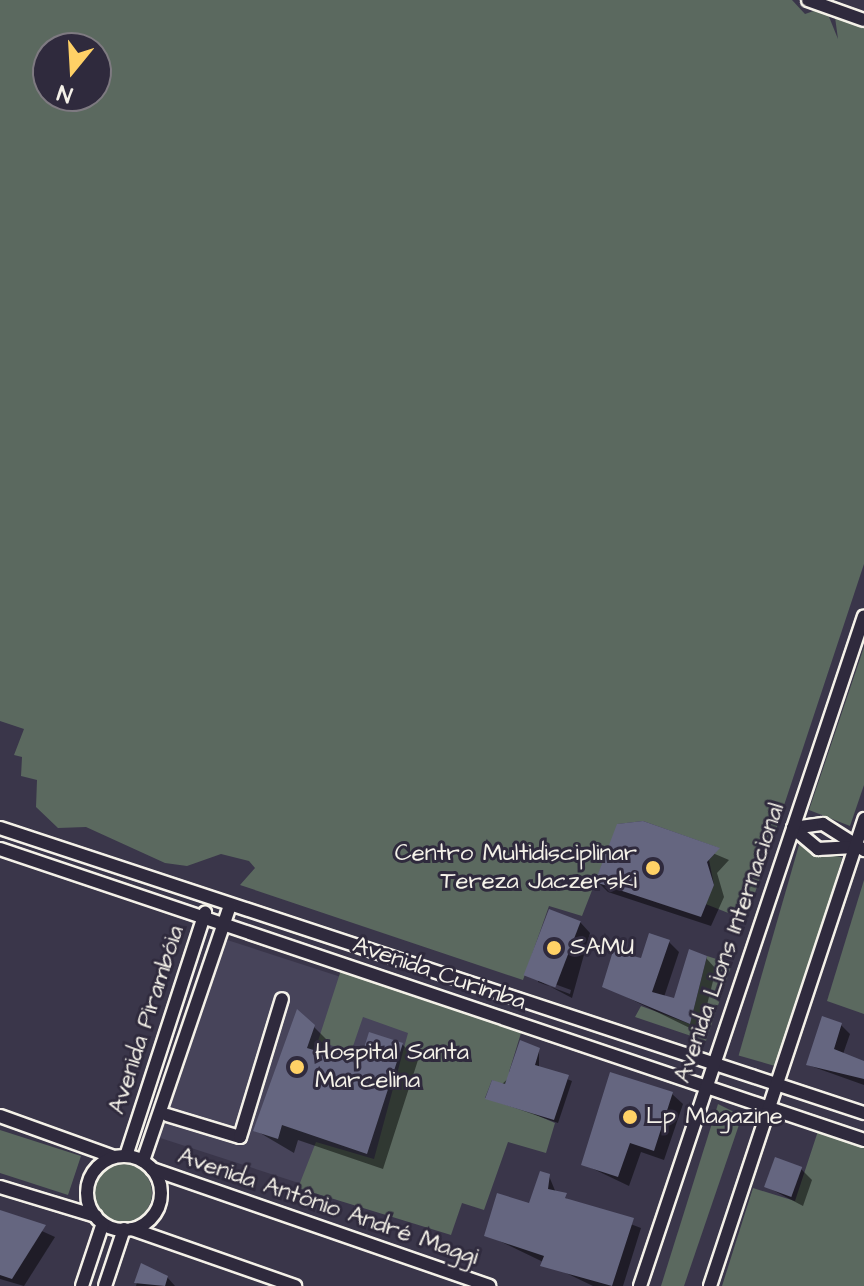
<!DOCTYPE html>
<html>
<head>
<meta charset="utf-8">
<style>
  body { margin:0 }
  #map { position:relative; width:864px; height:1286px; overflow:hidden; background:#3a364a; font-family:"Architects Daughter",sans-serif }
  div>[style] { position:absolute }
  .built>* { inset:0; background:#47445a; transform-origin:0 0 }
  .green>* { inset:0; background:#5b695f; transform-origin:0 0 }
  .round { border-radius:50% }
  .shadow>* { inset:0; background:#0007 }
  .building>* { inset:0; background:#656680; transform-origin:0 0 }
  .roads { filter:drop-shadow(2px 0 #f4f1e8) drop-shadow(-2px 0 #f4f1e8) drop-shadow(0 2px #f4f1e8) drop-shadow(0 -2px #f4f1e8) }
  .minor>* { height:12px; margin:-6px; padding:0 6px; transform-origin:6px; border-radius:6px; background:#2f2a3d }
  .minor>.ring { margin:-6px; padding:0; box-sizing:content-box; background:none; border:12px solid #2f2a3d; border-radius:50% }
  .dots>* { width:22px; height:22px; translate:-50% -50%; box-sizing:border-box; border:4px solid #2f2a3d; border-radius:50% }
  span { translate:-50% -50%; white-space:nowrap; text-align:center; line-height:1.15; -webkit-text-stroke:6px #2f2a3d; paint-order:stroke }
  .poi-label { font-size:24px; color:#f4f1e8 }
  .right { translate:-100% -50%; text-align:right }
  .left { translate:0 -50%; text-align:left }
  .street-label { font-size:24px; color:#f4f1e8 }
  .north { position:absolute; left:32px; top:32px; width:80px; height:80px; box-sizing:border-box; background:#2f2a3d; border:2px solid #7e7a81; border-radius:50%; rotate:198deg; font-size:22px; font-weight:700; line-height:32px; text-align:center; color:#f4f1e8 }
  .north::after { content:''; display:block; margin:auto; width:28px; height:36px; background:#ffd166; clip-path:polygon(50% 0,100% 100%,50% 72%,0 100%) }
</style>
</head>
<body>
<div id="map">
  <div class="built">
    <i style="left:218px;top:937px;width:229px;height:209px;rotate:18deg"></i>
  </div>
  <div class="green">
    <i style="clip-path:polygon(evenodd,0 0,792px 0,805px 14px,825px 7px,838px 39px,834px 10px,864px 20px,864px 564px,746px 920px,703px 903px,714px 885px,709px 860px,719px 848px,643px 821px,618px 824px,582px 916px,549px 906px,523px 980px,240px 885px,255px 868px,249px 861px,221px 854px,187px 866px,165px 863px,86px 827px,58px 828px,36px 807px,37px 780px,21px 776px,22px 757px,14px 755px,24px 729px,0 721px,0 0,48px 48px,96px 48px,96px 96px,48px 96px,48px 48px)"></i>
    <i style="clip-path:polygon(864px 647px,864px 785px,850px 826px,809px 810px)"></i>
    <i style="left:799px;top:845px;width:45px;height:219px;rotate:16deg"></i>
    <i style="clip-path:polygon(864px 880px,864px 1014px,827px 1001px)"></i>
    <i style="clip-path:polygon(707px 956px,732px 964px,706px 1041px,635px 1017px,641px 1006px,690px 1024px)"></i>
    <i style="clip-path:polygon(341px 970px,521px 1033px,509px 1072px,530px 1079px,524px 1097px,492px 1080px,485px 1098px,519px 1109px,536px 1104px,534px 1114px,555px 1123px,546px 1153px,508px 1142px,484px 1210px,462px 1203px,451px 1235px,298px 1188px,316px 1142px,374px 1159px,408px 1033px,363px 1017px,351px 1052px,318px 1041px)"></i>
    <i style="clip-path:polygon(718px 1104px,742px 1116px,684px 1286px,661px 1286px)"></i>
    <i style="clip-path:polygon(0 1130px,81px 1156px,68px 1195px,0 1173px)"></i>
    <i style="clip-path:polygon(818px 1131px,864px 1146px,864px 1286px,722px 1286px,753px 1188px,795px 1201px)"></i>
    <i class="round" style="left:94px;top:1164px;width:58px;height:58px"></i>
  </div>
  <div class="shadow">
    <i style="clip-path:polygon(642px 823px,729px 860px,717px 873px,724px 897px,711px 926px,608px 892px,598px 882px)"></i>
    <i style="clip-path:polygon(evenodd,580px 922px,590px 933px,572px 998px,528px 975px,580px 922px,538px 978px,571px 990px,570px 994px,538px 982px,538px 978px)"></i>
    <i style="clip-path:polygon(669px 942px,679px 952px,664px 997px,675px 1000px,706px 958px,716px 969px,700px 1033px,604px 986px)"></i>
    <i style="clip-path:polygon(841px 1025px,850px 1034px,843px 1054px,864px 1062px,864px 1085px,808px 1065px)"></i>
    <i style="clip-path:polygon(314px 1027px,330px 1043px,326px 1056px,360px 1067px,402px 1044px,418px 1060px,383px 1169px,298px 1140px,294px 1153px,255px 1130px)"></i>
    <i style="clip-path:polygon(539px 1050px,539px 1068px,572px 1081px,558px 1123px,487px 1098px)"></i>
    <i style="clip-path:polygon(672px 1094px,683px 1104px,664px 1160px,641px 1152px,629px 1186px,583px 1164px)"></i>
    <i style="clip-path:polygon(801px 1169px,812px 1180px,803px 1206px,767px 1187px)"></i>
    <i style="clip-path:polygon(549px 1176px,556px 1193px,575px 1203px,641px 1228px,623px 1286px,593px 1286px,487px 1235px,530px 1205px)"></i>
    <i style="clip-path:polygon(0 1212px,55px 1237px,24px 1286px,0 1279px)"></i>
    <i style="clip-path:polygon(142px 1265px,167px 1277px,175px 1286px,136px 1286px)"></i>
  </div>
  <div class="building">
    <i style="clip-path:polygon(643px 821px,720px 848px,707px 862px,714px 885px,701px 917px,595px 882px,617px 824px)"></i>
    <i style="left:549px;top:909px;width:34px;height:71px;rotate:21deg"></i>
    <i style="clip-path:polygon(649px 933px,670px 940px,652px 992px,674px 998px,689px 949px,707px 956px,690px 1024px,602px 987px,613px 951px,641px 958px)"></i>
    <i style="clip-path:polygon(297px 1009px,315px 1025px,307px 1048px,359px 1064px,369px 1032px,403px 1043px,367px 1154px,282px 1125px,278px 1139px,253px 1131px)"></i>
    <i style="clip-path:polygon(822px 1016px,842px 1023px,834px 1049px,864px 1061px,864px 1079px,806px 1065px)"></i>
    <i style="clip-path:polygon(520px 1040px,540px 1048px,535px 1065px,569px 1075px,554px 1120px,485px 1099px,492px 1080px,505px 1084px)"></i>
    <i style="clip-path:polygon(610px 1072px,673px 1092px,654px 1151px,630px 1143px,618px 1177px,581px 1165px)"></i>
    <i style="left:775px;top:1157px;width:29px;height:32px;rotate:20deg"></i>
    <i style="clip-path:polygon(540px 1171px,550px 1174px,548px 1189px,567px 1193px,565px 1198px,634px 1218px,612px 1286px,540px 1266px,544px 1256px,484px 1236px,497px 1193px,529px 1203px)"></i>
    <i style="clip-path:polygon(0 1210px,46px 1225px,12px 1279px,0 1275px)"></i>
    <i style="clip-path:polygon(141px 1263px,168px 1276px,165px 1286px,134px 1283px)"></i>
  </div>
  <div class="roads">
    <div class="minor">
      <i style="left:808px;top:0;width:59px;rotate:19.7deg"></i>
      <i style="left:0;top:828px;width:910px;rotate:18.26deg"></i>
      <i style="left:793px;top:828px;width:30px;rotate:-8deg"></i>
      <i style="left:823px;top:824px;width:49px;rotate:32.4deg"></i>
      <i style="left:793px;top:828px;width:33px;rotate:40deg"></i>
      <i style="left:818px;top:849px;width:36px;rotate:-3deg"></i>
      <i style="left:0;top:849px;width:912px;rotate:18.61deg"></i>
      <i style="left:167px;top:1115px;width:76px;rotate:16.8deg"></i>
      <i style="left:240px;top:1137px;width:144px;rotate:-73.1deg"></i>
      <i style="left:0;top:1116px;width:121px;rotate:19.8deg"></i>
      <i style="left:126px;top:1156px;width:256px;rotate:-72deg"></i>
      <i class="ring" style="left:87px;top:1156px;width:62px;height:62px"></i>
      <i style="left:143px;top:1161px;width:270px;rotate:-71.2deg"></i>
      <i style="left:152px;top:1169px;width:357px;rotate:19.1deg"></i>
      <i style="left:0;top:1187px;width:100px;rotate:16.8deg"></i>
      <i style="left:132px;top:1229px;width:173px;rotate:19.3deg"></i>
      <i style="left:82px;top:1286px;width:66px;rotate:-71.6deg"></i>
      <i style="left:105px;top:1286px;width:60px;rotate:-71.6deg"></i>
      <i style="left:640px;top:1286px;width:706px;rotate:-71.51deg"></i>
      <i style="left:710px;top:1286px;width:492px;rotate:-71.7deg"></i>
    </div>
  </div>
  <div class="dots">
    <i style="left:653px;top:868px;background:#ffd166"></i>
    <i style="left:554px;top:948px;background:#ffd166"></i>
    <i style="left:297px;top:1067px;background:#ffd166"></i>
    <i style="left:630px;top:1117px;background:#ffd166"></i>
  </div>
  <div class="poi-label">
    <span class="right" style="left:637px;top:868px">Centro Multidisciplinar<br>Tereza Jaczerski</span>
    <span class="left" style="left:570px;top:948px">SAMU</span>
    <span class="left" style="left:315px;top:1067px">Hospital Santa<br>Marcelina</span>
    <span class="left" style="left:646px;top:1117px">Lp Magazine</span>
  </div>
  <div class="street-label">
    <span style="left:730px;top:943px;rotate:-71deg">Avenida Lions Internacional</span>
    <span style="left:439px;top:974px;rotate:19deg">Avenida Curimba</span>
    <span style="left:147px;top:1020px;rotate:-72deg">Avenida Pirambóia</span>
    <span style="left:328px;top:1207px;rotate:19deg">Avenida Antônio André Maggi</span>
  </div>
  <div class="north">N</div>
</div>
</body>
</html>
